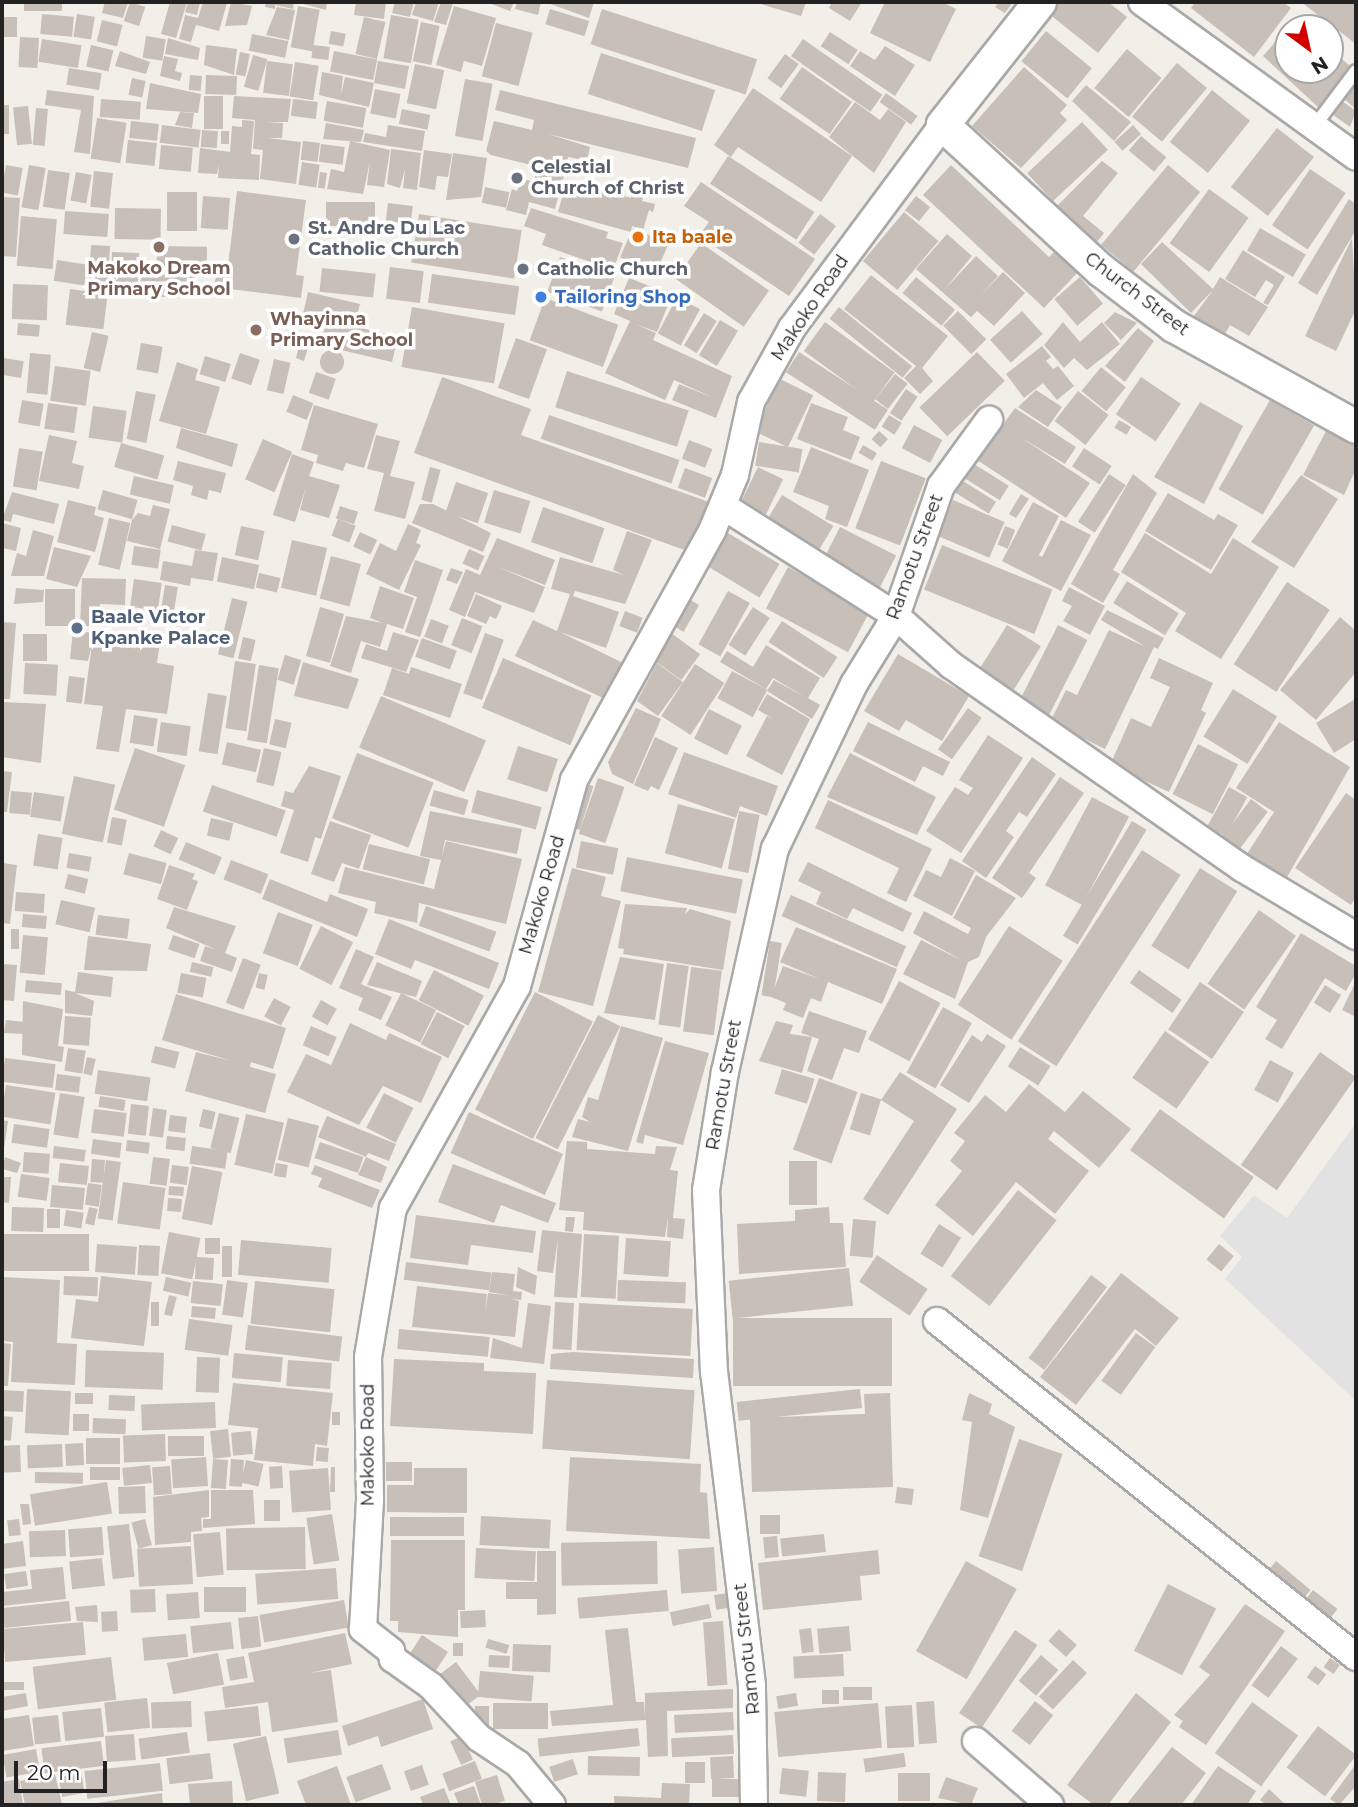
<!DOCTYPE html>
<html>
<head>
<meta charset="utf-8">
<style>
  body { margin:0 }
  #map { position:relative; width:1358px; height:1807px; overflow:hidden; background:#f2efe9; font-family:Montserrat,sans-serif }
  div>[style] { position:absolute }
  .parking>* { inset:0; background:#e2e2e2 }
  .building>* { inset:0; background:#c7bfb8; transform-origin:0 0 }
  .round { border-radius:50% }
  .roads { filter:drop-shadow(2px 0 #a9a9a9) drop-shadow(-2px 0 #a9a9a9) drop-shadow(0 2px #a9a9a9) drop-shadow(0 -2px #a9a9a9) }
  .service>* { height:12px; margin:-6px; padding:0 6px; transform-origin:6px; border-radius:6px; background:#fff }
  .minor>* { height:26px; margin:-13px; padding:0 13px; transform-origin:13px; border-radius:13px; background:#fff }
  .tertiary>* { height:32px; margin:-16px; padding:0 16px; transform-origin:16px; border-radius:16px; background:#fff }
  .dots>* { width:19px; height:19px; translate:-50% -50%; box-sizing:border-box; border:4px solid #fff; border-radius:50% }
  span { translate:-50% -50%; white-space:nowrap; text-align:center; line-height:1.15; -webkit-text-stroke:7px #fff; paint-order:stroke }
  .worship-label { font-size:18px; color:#5b616d; font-weight:700 }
  .left { translate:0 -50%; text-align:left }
  .food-label { font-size:18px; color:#c56008; font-weight:700 }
  .education-label { font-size:18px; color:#785e54; font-weight:700 }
  .street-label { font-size:18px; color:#222 }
  .shop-label { font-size:18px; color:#366cbe; font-weight:700 }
  .service-label { font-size:18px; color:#4e5e75; font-weight:700 }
  .frame { position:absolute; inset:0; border:4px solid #222; pointer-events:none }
  .north { position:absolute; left:1274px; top:14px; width:70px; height:70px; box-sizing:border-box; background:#fff; border:2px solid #a7a7a7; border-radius:50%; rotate:147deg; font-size:19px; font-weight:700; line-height:28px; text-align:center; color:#222 }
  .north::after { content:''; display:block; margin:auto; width:24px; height:32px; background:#d40000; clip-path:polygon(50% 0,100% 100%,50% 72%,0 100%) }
  .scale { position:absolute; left:14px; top:1761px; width:93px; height:32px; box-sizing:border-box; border:4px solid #222; border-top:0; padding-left:9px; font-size:21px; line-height:24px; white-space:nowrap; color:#222; -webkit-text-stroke:5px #fff; paint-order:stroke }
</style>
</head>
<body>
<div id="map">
  <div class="parking">
    <i style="clip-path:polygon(1356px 1123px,1356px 1401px,1225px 1279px,1242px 1257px,1220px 1236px,1254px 1195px,1287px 1218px)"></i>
  </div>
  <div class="building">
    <i style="left:24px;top:2px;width:38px;height:9px"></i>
    <i style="clip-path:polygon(105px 2px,128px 2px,123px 18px,102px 13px)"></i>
    <i style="left:130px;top:2px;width:16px;height:20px;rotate:18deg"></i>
    <i style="clip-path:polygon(170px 2px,187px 2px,176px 38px,161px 34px)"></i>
    <i style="clip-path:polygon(188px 2px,200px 2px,197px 15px,185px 12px)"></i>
    <i style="clip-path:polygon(203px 2px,227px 3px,219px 31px,196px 25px,191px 42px,179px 39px,185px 15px,198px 18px)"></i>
    <i style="clip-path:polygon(231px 2px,252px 6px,247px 25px,225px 26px)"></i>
    <i style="clip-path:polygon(266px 2px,294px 2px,293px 9px,275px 5px,275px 9px,265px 7px)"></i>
    <i style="clip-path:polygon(296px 2px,327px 2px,326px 10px)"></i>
    <i style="clip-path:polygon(356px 2px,386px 2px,384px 19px,354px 15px)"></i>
    <i style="clip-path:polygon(395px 2px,414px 2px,410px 17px,392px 13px)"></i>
    <i style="clip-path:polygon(416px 2px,439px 2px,433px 21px,412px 15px)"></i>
    <i style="clip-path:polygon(441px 2px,453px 3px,446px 25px,434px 22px)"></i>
    <i style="clip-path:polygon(486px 2px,514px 2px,510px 11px)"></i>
    <i style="clip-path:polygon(517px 2px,541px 2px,538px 15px,515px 9px)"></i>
    <i style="clip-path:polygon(545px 2px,594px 2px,589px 18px)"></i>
    <i style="clip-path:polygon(754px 2px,806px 2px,801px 16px)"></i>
    <i style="clip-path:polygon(832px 2px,862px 2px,850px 21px,829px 8px)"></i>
    <i style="clip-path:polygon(885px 2px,942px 2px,956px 9px,930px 62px,870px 33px)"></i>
    <i style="clip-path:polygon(999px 2px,1013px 2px,1005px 13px,995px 7px)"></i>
    <i style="clip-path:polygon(1058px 2px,1108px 2px,1127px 17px,1098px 53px,1048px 13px)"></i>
    <i style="clip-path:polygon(1195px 2px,1283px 2px,1291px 8px,1254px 57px,1191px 8px)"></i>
    <i style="clip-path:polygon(1301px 2px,1356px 2px,1356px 44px)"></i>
    <i style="left:298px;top:6px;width:22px;height:42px;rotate:10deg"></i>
    <i style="clip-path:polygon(454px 6px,496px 18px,482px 66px,464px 61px,461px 72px,436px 65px)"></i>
    <i style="clip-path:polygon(277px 7px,295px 10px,289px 40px,266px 35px)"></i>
    <i style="left:550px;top:9px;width:41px;height:16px;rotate:17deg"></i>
    <i style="left:602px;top:9px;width:163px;height:37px;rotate:18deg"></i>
    <i style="left:42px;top:14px;width:32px;height:20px;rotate:5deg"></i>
    <i style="left:77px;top:14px;width:18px;height:23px;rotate:9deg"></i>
    <i style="left:391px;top:15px;width:28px;height:44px;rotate:10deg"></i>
    <i style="left:2px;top:17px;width:15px;height:20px"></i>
    <i style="left:364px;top:17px;width:22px;height:38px;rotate:13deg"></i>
    <i style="clip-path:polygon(1296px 18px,1308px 28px,1288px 28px,1288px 70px,1330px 70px,1330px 48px,1352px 68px,1319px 108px,1263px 56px)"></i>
    <i style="left:102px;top:20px;width:21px;height:22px;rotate:14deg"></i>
    <i style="left:421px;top:22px;width:19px;height:40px;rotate:12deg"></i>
    <i style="left:496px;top:23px;width:38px;height:55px;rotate:15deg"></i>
    <i style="left:331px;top:31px;width:15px;height:13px;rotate:11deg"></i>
    <i style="left:1046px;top:31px;width:59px;height:39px;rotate:39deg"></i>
    <i style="left:830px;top:32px;width:33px;height:17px;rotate:33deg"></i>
    <i style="left:252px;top:34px;width:37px;height:17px;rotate:11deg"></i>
    <i style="left:146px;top:36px;width:20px;height:22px;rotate:9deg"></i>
    <i style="left:20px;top:37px;width:19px;height:30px;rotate:3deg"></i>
    <i style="clip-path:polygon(168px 38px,200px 48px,198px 60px,165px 54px)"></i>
    <i style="left:42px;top:39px;width:40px;height:23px;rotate:9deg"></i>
    <i style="left:803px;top:39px;width:97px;height:21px;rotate:35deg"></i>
    <i style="left:91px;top:45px;width:23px;height:22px;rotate:13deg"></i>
    <i style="clip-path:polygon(206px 45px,237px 49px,234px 75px,204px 65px)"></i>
    <i style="left:313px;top:45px;width:17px;height:13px;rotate:7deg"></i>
    <i style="clip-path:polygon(885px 46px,915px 65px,895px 96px,850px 66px,860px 51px,875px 60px)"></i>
    <i style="left:1127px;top:49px;width:45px;height:51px;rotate:40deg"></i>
    <i style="clip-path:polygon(120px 51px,150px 62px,146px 74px,115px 66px)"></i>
    <i style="left:334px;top:51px;width:44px;height:21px;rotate:11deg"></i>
    <i style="left:240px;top:52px;width:10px;height:23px;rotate:11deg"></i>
    <i style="left:601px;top:53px;width:120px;height:43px;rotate:18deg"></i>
    <i style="left:785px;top:54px;width:17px;height:30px;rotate:36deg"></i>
    <i style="left:253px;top:55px;width:15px;height:33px;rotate:16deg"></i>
    <i style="clip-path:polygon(164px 56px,178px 59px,175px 71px,182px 73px,180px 81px,160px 76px)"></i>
    <i style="left:267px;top:61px;width:26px;height:32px;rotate:7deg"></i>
    <i style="clip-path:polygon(378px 61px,409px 66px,405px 89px,374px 83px,369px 107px,319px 95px,322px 72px,343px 76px,341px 95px,345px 77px,374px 83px)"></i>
    <i style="left:295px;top:62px;width:24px;height:35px;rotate:9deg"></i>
    <i style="left:1177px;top:63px;width:39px;height:70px;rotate:40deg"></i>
    <i style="left:415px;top:64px;width:30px;height:40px;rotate:12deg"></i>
    <i style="left:802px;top:67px;width:61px;height:39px;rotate:35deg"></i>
    <i style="clip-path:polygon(1024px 67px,1067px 105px,1060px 113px,1067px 120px,1021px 168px,972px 126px)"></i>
    <i style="left:69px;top:68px;width:33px;height:17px;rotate:9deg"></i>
    <i style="left:190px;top:75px;width:12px;height:15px;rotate:5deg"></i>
    <i style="left:206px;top:75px;width:31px;height:19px;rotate:2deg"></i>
    <i style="left:132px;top:78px;width:14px;height:17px;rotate:12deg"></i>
    <i style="left:465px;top:79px;width:28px;height:58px;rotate:10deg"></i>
    <i style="clip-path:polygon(150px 83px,201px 94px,198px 113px,146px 109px)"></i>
    <i style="clip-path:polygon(1356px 84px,1356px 109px,1344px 99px)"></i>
    <i style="clip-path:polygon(1086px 85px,1131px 122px,1114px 141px,1072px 101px)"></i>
    <i style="clip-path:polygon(753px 88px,852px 156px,821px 202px,738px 147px,731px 157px,714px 145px)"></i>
    <i style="left:375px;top:89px;width:26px;height:25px;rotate:11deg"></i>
    <i style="clip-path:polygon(47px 90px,94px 96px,90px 154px,74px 152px,81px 110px,45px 105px)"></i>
    <i style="clip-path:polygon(500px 90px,696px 138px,688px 168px,548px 134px,590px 147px,587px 161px,568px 157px,564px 173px,491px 155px,486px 151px,494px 121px,532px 130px,534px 120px,495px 110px)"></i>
    <i style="left:1212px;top:90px;width:49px;height:67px;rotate:39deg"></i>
    <i style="left:886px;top:93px;width:39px;height:11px;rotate:36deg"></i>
    <i style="left:204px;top:96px;width:19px;height:33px"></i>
    <i style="clip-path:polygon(234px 96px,291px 99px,288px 122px,266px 122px,283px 123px,282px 138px,268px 138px,301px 142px,296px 184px,260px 179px,263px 150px,253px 149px,255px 120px,232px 118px)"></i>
    <i style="left:101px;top:99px;width:40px;height:18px;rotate:4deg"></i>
    <i style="left:293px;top:99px;width:25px;height:17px;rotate:7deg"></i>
    <i style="left:327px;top:101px;width:40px;height:20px;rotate:10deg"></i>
    <i style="clip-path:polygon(1342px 101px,1356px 111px,1350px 127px,1332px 114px)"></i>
    <i style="clip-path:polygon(855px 102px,880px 120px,888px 109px,906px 122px,874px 173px,829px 137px)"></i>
    <i style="left:2px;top:105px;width:7px;height:29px"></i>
    <i style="left:28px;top:106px;width:38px;height:15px;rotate:84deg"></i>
    <i style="left:36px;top:108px;width:12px;height:37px;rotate:5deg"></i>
    <i style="left:402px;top:109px;width:29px;height:15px;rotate:12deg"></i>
    <i style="clip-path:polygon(180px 112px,194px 113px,192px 128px,175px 125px)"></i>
    <i style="left:97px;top:118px;width:30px;height:41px;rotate:9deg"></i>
    <i style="clip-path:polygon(242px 120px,254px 121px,251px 154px,260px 155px,259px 180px,218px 178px,219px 165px,217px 174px,198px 173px,200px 148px,246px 154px,230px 152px,232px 126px,242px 127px)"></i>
    <i style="left:131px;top:121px;width:28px;height:17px;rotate:6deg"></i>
    <i style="left:1082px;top:122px;width:38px;height:75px;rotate:47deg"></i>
    <i style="clip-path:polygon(326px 123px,364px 130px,361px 142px,323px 139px)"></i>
    <i style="left:162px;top:125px;width:39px;height:18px;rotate:7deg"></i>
    <i style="clip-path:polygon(388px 125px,425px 131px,422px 151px,363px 142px,365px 133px,386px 137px)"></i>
    <i style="left:1133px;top:125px;width:12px;height:25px;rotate:48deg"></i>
    <i style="left:1277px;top:128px;width:47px;height:75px;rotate:38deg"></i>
    <i style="left:202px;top:130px;width:16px;height:17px;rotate:4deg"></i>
    <i style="left:221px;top:131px;width:8px;height:13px"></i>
    <i style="left:1141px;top:136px;width:33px;height:19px;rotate:40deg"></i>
    <i style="left:128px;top:140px;width:29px;height:23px;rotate:6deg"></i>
    <i style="left:303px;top:141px;width:17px;height:19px;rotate:7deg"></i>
    <i style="clip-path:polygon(350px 141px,390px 150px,384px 187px,367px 185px,370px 161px,363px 194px,327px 189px,331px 169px,344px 172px)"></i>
    <i style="left:321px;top:144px;width:24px;height:18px;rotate:7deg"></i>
    <i style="left:161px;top:145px;width:32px;height:24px;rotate:5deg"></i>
    <i style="clip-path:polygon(391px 149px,421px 153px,417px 190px,403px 188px,405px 169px,400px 188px,387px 184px)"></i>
    <i style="clip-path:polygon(424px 150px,452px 154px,448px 177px,437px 176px,435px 190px,419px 187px)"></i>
    <i style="clip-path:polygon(453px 153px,487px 158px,481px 197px,446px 200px)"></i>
    <i style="left:728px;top:156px;width:103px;height:33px;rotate:33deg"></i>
    <i style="clip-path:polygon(1102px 161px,1118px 173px,1083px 216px,1104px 233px,1097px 242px,1055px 208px)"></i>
    <i style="left:302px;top:162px;width:18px;height:23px;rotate:9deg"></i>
    <i style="left:6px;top:165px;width:17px;height:28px;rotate:10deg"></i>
    <i style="left:29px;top:165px;width:17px;height:43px;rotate:10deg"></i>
    <i style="clip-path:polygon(951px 165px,1049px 257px,1057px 249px,1080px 270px,1044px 308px,923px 195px)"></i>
    <i style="left:1168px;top:165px;width:42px;height:104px;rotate:40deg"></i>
    <i style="clip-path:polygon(535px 167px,564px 175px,555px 209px,529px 202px,526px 215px,506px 210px,512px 189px,517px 191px,523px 179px,535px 182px)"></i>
    <i style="left:1310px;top:169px;width:43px;height:68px;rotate:34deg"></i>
    <i style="left:48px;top:170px;width:22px;height:37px;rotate:8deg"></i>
    <i style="left:94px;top:171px;width:19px;height:36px;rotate:6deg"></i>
    <i style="left:76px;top:172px;width:16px;height:29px;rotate:11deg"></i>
    <i style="left:320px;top:172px;width:7px;height:16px;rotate:8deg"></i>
    <i style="clip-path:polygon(567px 180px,631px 198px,632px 193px,643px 196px,642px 201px,655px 204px,653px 212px,649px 210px,643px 230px,632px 226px,631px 232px,558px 212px)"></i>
    <i style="clip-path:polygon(701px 182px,815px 259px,789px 296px,699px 236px,709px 222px,684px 206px)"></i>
    <i style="left:485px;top:187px;width:25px;height:16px;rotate:12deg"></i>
    <i style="left:1209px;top:189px;width:49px;height:67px;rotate:36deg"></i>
    <i style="clip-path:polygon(237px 191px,306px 200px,296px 275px,304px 276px,301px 298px,214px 287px,218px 265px,228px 266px)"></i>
    <i style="left:167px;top:192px;width:30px;height:39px"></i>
    <i style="left:203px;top:196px;width:27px;height:32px;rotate:4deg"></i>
    <i style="left:916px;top:196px;width:18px;height:18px;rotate:38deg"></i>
    <i style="clip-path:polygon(2px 197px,20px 198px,16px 257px,2px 256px)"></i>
    <i style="clip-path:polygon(1349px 199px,1356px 204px,1356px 230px,1317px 295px,1298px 283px)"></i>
    <i style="left:326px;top:202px;width:49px;height:24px"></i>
    <i style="left:388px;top:203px;width:25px;height:18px;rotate:7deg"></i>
    <i style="left:115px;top:208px;width:46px;height:31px;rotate:1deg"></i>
    <i style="clip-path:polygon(531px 208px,608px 232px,606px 238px,623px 243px,613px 270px,542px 245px,546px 234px,524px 226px)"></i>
    <i style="left:65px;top:211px;width:44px;height:23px;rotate:4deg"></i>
    <i style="left:904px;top:212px;width:45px;height:64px;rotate:40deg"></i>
    <i style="left:419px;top:214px;width:104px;height:49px;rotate:9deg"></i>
    <i style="left:820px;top:214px;width:20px;height:36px;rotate:37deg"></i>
    <i style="left:21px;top:216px;width:36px;height:50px;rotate:5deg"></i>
    <i style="left:633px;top:228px;width:39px;height:32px;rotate:24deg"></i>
    <i style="left:1260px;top:228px;width:53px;height:26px;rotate:30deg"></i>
    <i style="clip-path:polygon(947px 234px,972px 256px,945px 289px,976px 256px,998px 276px,980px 296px,1003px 272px,1025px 293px,994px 326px,977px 311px,971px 317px,965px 312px,916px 269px)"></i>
    <i style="clip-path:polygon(1352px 238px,1356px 309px,1336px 351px,1305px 336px)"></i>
    <i style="clip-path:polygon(1162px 242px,1213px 289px,1220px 277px,1268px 307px,1249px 336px,1230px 325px,1222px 339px,1191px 320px,1213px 290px,1191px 313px,1141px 264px)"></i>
    <i style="left:701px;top:243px;width:83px;height:44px;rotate:35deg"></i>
    <i style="left:91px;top:245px;width:19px;height:45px;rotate:3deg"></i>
    <i style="left:157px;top:246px;width:50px;height:21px;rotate:1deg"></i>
    <i style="clip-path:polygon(1243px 250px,1285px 277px,1268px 305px,1263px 303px,1274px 285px,1266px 280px,1255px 297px,1225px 279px)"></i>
    <i style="left:112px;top:252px;width:27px;height:43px;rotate:2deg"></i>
    <i style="left:560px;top:257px;width:58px;height:37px;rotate:20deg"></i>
    <i style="left:57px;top:260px;width:31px;height:21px;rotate:9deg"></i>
    <i style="left:390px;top:267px;width:34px;height:32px;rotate:7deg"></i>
    <i style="left:322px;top:268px;width:54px;height:24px;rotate:6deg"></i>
    <i style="left:141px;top:274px;width:54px;height:22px;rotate:2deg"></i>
    <i style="left:432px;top:274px;width:88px;height:29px;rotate:8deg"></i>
    <i style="clip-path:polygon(871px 275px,948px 336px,922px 368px,933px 381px,920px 394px,904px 378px,916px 366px,844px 309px)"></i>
    <i style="left:916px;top:277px;width:51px;height:21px;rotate:40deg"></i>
    <i style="left:1080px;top:277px;width:35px;height:34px;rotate:49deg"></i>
    <i style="clip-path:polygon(629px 278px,672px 295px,657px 332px,635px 324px,656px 333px,653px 340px,732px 376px,716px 418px,672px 400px,679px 384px,714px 398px,674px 380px,665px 400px,605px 373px,630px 321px,614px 314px)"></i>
    <i style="left:13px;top:284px;width:35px;height:35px;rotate:2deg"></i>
    <i style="left:70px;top:289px;width:38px;height:36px;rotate:7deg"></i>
    <i style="clip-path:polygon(308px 292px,360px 304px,354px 326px,398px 337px,392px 362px,320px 345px,327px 320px,303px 314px)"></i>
    <i style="left:677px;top:297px;width:26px;height:41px;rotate:28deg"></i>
    <i style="left:545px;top:298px;width:78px;height:45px;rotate:20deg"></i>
    <i style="left:412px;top:307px;width:94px;height:61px;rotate:10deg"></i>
    <i style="left:839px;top:307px;width:94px;height:15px;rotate:39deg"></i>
    <i style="left:958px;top:311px;width:40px;height:21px;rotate:45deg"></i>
    <i style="left:1022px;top:311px;width:31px;height:43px;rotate:48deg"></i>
    <i style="clip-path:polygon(1115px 312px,1137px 323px,1121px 340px,1104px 323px)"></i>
    <i style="left:704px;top:313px;width:15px;height:38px;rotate:32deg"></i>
    <i style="left:720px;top:320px;width:21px;height:41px;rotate:31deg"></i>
    <i style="left:825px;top:322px;width:86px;height:36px;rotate:36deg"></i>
    <i style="clip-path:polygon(1063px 322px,1080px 342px,1102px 322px,1120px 344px,1087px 370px,1074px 358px,1064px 368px,1044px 345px)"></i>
    <i style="left:18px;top:323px;width:22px;height:12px;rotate:5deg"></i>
    <i style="clip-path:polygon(1138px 328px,1154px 341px,1125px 382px,1105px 366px)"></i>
    <i style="left:92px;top:332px;width:17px;height:37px;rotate:13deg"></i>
    <i style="left:516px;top:338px;width:33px;height:53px;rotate:20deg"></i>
    <i style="left:141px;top:343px;width:22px;height:27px;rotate:10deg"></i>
    <i style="clip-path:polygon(300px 343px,309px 345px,304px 361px,296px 358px)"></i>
    <i style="clip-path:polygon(1042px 346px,1051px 357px,1046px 361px,1053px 369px,1058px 366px,1074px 386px,1057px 400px,1043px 383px,1024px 398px,1006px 374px)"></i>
    <i class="round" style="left:320px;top:350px;width:24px;height:24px"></i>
    <i style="left:799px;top:352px;width:106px;height:24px;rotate:33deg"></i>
    <i style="left:977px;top:352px;width:40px;height:80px;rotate:46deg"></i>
    <i style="left:30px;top:353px;width:21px;height:40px;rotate:5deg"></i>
    <i style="left:240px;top:353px;width:21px;height:27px;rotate:19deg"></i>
    <i style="left:205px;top:356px;width:27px;height:19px;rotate:17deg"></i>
    <i style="left:4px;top:358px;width:20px;height:17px;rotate:9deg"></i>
    <i style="left:274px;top:359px;width:17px;height:32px;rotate:13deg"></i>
    <i style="clip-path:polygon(177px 362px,198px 369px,195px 380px,220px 387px,206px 434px,159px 421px)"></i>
    <i style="left:55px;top:366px;width:36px;height:35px;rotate:8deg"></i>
    <i style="left:1101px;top:367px;width:32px;height:31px;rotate:39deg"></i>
    <i style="left:567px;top:371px;width:128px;height:38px;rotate:18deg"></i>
    <i style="left:316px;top:372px;width:21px;height:22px;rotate:19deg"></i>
    <i style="left:895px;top:374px;width:16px;height:32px;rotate:38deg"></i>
    <i style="clip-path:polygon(442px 377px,531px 409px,521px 435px,709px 502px,690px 552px,414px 453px)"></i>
    <i style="left:1141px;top:377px;width:48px;height:45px;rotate:34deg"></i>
    <i style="left:780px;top:379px;width:37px;height:58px;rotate:26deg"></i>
    <i style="left:906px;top:389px;width:14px;height:29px;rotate:34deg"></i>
    <i style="clip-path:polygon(1036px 390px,1062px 407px,1048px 427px,1018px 407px)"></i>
    <i style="left:136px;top:391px;width:20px;height:49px;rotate:11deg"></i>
    <i style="left:1078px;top:391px;width:39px;height:38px;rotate:38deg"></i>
    <i style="left:293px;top:395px;width:22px;height:18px;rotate:22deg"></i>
    <i style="left:22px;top:400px;width:22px;height:23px;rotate:10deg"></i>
    <i style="left:1270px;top:400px;width:51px;height:103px;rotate:30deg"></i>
    <i style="clip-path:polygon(1200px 402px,1243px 426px,1204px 504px,1154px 477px)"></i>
    <i style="left:48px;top:403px;width:30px;height:26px;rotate:8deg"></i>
    <i style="clip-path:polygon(811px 403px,848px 417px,843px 430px,860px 437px,851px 460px,797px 439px)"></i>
    <i style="clip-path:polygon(314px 405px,378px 424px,364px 468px,346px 463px,343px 471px,316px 463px,318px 455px,301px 450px)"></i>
    <i style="left:93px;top:406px;width:34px;height:32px;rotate:8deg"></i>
    <i style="clip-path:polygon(1015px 408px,1076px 447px,1065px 464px,1020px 437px,1090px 483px,1066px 518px,977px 460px)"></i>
    <i style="left:549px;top:415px;width:138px;height:25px;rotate:19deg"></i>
    <i style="left:889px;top:415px;width:15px;height:14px;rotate:32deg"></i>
    <i style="left:1119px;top:420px;width:14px;height:9px;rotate:30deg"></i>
    <i style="left:914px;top:425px;width:32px;height:26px;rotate:28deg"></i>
    <i style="clip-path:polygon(181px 428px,238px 444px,232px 467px,176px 448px)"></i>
    <i style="clip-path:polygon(1327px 429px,1356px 443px,1356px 469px,1344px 495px,1303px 475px)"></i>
    <i style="left:879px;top:431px;width:12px;height:11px;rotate:42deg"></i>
    <i style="clip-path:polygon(49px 435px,77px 441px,72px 463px,84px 466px,79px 489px,39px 481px)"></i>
    <i style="clip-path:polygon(376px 435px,400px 441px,390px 476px,415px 482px,405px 519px,374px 511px,384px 473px,367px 469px)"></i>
    <i style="left:263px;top:439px;width:32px;height:44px;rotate:24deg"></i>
    <i style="left:689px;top:440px;width:25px;height:20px;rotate:21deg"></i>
    <i style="left:759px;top:442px;width:44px;height:24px;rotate:9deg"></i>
    <i style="left:121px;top:443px;width:45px;height:25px;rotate:16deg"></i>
    <i style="left:863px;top:445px;width:16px;height:9px;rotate:30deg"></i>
    <i style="clip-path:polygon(811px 447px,869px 470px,847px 527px,825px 519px,829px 506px,793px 492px)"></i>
    <i style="left:19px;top:448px;width:24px;height:39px;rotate:9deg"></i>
    <i style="left:1084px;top:448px;width:33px;height:22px;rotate:33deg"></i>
    <i style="clip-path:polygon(292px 454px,314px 462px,309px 476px,340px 485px,329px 518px,300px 510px,306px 487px,295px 522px,273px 515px)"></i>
    <i style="clip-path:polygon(178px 461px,226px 473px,221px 493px,209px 490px,207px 500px,191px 495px,193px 486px,173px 480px)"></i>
    <i style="left:881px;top:461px;width:48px;height:72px;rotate:21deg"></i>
    <i style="left:974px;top:464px;width:41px;height:17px;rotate:32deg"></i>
    <i style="left:430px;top:467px;width:11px;height:34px;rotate:15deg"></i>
    <i style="left:758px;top:467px;width:28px;height:39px;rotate:26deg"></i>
    <i style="left:685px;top:468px;width:29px;height:21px;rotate:20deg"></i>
    <i style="left:1109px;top:474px;width:20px;height:57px;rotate:33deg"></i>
    <i style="clip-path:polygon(1133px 474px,1157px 493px,1113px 570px,1120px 574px,1103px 603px,1071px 584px)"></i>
    <i style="clip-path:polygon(1301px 475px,1338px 499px,1294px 568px,1251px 542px)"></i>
    <i style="left:134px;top:476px;width:41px;height:19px;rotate:13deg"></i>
    <i style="left:963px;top:481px;width:39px;height:14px;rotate:32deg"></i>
    <i style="left:456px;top:482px;width:34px;height:32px;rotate:19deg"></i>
    <i style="left:103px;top:490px;width:36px;height:20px;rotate:16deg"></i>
    <i style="left:494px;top:490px;width:38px;height:34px;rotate:17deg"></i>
    <i style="clip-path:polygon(12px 492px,59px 504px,54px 524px,13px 514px,11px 522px,2px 520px)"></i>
    <i style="clip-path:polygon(1168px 493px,1214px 520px,1218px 514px,1238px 525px,1211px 570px,1145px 531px)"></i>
    <i style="clip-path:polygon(1021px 494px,1029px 499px,1016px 518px,1009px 514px)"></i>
    <i style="left:782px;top:495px;width:60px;height:29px;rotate:31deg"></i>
    <i style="clip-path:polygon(68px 500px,96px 507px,94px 515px,104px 518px,95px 552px,57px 542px)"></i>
    <i style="left:953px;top:500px;width:56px;height:39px;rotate:23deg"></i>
    <i style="clip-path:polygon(1033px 502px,1059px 516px,1039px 555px,1042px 557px,1061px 520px,1091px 535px,1061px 591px,1002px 561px)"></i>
    <i style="clip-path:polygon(420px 504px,433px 504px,491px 533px,483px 552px,412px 523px)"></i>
    <i style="clip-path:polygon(153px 505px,170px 509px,160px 549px,127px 541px,132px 520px,138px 513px,150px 516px)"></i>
    <i style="left:340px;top:506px;width:19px;height:13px;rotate:18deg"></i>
    <i style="left:543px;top:507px;width:65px;height:37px;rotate:19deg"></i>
    <i style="left:109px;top:518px;width:22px;height:48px;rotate:13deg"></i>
    <i style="left:338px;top:519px;width:19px;height:18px;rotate:21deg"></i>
    <i style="clip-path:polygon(2px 523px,21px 528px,16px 551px,2px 548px)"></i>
    <i style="clip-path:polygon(408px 524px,421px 530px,416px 543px,421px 545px,399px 590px,366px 574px,380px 543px,396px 551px)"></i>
    <i style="left:172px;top:525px;width:35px;height:17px;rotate:15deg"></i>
    <i style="left:241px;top:526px;width:24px;height:30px;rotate:12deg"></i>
    <i style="left:1005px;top:526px;width:11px;height:20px;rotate:22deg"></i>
    <i style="left:840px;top:527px;width:63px;height:38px;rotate:27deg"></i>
    <i style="clip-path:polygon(33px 530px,54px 536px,44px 576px,11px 576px,17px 553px,26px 556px)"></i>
    <i style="left:723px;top:530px;width:66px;height:39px;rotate:31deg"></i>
    <i style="clip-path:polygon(627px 531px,652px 540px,625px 604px,575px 591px,573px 596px,619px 612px,606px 648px,560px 632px,625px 664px,607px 700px,515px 656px,533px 620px,557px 631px,570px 594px,551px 589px,560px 557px,624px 575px,613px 570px)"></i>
    <i style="left:360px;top:532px;width:19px;height:16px;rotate:25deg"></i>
    <i style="clip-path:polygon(1145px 533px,1211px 574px,1233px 538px,1279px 567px,1221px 659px,1175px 631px,1186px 613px,1121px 572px)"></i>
    <i style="clip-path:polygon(497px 538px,555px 560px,545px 585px,496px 566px,545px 587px,534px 613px,475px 592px,465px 617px,449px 610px,466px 569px,480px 575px)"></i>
    <i style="left:292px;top:540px;width:36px;height:49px;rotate:13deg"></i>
    <i style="left:942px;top:545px;width:119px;height:48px;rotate:22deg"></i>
    <i style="left:134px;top:546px;width:27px;height:19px;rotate:8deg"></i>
    <i style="clip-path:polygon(54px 547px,91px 556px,77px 587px,46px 579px)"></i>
    <i style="left:469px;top:549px;width:17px;height:16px;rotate:24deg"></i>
    <i style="clip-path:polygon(195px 550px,218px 553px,213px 581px,191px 578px,190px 586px,160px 580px,163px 561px,192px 566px)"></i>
    <i style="left:331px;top:556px;width:31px;height:44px;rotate:15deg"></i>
    <i style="left:222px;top:557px;width:38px;height:25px;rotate:12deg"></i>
    <i style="clip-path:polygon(415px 560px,443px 570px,420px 637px,405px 632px,417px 597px,404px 592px)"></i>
    <i style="left:788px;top:567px;width:93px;height:47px;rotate:28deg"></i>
    <i style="clip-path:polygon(451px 568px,463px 572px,457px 584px,446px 580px)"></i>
    <i style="left:259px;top:573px;width:22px;height:15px;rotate:13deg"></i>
    <i style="clip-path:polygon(82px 578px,126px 579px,125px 605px,100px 604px,99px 626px,80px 626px)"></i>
    <i style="left:134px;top:579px;width:28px;height:28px;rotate:8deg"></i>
    <i style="left:1127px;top:581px;width:61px;height:26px;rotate:32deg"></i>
    <i style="left:1287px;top:582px;width:51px;height:98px;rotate:33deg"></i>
    <i style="left:165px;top:585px;width:13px;height:28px;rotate:9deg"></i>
    <i style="clip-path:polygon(380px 586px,414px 598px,403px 629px,387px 624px,380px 647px,361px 641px,351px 673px,330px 666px,346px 616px,383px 623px,370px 618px)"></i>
    <i style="clip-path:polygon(1069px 587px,1105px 606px,1090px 635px,1063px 621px,1072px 606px,1062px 601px)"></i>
    <i style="clip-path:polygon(16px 588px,44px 590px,43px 602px,14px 604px)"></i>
    <i style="left:45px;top:589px;width:30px;height:37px"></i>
    <i style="left:728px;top:591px;width:25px;height:61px;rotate:29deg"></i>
    <i style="clip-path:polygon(476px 594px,502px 606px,496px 619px,490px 616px,486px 624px,467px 616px)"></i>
    <i style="left:680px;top:594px;width:22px;height:31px;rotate:30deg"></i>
    <i style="left:232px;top:598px;width:16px;height:58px;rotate:14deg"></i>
    <i style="left:320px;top:607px;width:25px;height:51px;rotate:16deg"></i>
    <i style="left:753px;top:607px;width:20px;height:45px;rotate:33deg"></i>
    <i style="clip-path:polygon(1107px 610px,1164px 638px,1158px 649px,1154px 647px,1105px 749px,1050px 722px,1066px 690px,1077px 695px,1109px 630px,1146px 647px,1101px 620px)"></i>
    <i style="left:625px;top:611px;width:19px;height:16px;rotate:21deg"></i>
    <i style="clip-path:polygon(1340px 617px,1356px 631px,1356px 672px,1316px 720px,1280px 690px)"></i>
    <i style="left:462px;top:618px;width:22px;height:29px;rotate:22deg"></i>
    <i style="left:431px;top:619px;width:19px;height:19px;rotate:21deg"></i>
    <i style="left:782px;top:621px;width:66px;height:25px;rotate:33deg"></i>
    <i style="clip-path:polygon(2px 622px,16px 623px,10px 699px,2px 699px)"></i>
    <i style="left:1007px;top:625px;width:40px;height:52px;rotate:32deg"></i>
    <i style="left:1058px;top:625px;width:33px;height:93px;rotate:27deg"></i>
    <i style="clip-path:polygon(73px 630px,160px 643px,157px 663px,174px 666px,167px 714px,126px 709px,119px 752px,96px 749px,103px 706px,84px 704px,92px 644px,88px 661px,70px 659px)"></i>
    <i style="clip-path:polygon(393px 632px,419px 640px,406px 672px,361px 658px,366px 644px,387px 651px)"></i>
    <i style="left:485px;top:633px;width:20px;height:64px;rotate:20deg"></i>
    <i style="left:671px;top:633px;width:36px;height:32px;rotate:36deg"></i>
    <i style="left:23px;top:634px;width:24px;height:27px"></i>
    <i style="left:243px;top:637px;width:13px;height:22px;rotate:13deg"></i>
    <i style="left:422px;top:638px;width:37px;height:20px;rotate:20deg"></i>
    <i style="clip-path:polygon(766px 645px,820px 678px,808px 698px,820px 705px,812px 719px,767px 691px,774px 680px,805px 697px,773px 678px,766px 689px,720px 662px,727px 651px,753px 667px)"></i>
    <i style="clip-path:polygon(898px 654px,969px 696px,942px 741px,906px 720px,899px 731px,864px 711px)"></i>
    <i style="left:285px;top:655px;width:17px;height:26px;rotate:17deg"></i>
    <i style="left:503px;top:658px;width:96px;height:54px;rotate:23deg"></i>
    <i style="clip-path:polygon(1159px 658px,1213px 683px,1201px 710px,1206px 713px,1169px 792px,1110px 765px,1131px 718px,1151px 727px,1170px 687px,1150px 678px)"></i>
    <i style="left:235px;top:661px;width:21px;height:68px;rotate:8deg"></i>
    <i style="clip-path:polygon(303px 662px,359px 679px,348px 709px,294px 696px)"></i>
    <i style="left:25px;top:663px;width:33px;height:31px;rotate:3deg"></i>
    <i style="clip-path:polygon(657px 663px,683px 682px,658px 716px,637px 701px)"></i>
    <i style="left:695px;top:664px;width:35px;height:62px;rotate:33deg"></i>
    <i style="left:259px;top:665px;width:20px;height:76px;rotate:9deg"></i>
    <i style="clip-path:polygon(411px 667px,462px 684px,450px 718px,383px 695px,392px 668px,409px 674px)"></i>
    <i style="left:732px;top:671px;width:40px;height:31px;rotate:28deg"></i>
    <i style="left:69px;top:676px;width:16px;height:26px;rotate:7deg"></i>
    <i style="left:1233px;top:689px;width:52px;height:56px;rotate:32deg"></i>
    <i style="left:208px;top:693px;width:19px;height:59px;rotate:9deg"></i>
    <i style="clip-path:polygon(767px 694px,810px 719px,782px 775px,746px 756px,767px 716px,775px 720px,758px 710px)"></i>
    <i style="left:381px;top:696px;width:114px;height:56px;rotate:23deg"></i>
    <i style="clip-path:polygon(1355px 699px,1356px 739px,1334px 753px,1316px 723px)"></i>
    <i style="clip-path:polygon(2px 702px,46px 704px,41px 763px,2px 757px)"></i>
    <i style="clip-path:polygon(636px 708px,661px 719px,633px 784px,612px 774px,608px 762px)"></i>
    <i style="left:968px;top:708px;width:17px;height:51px;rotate:36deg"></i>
    <i style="left:709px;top:709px;width:37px;height:33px;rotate:27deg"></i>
    <i style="left:134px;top:715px;width:24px;height:28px;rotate:9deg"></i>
    <i style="left:275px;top:719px;width:17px;height:26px;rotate:13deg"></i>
    <i style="left:161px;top:722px;width:30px;height:30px;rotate:8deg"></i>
    <i style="clip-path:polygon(868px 722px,950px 762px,943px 776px,923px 766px,915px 782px,853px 751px)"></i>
    <i style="clip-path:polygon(1279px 722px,1350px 767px,1286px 879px,1247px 854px,1274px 812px,1236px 788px)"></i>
    <i style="clip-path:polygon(988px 735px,1023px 758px,961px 853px,926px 831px,955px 787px,968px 795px,973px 788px,959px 780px)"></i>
    <i style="clip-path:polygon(655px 737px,678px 748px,659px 790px,651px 786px,648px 791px,634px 785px)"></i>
    <i style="left:227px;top:742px;width:35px;height:23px;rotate:13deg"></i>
    <i style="left:1198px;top:744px;width:45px;height:56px;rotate:27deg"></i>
    <i style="left:518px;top:746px;width:42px;height:35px;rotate:18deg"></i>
    <i style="left:135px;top:748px;width:53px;height:65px;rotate:19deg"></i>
    <i style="left:264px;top:748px;width:18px;height:35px;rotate:13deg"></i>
    <i style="clip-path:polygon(684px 752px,778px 786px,767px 816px,740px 806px,736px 818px,668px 794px)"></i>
    <i style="left:357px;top:753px;width:82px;height:70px;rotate:21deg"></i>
    <i style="clip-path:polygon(850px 753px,936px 797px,917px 835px,827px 797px)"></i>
    <i style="clip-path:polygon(1032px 757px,1056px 774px,1027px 817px,1019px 812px,1006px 831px,1014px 837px,986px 878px,962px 861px)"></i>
    <i style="clip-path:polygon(309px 766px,341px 776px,321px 839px,315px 837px,308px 862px,280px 853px,294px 810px,281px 806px,285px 791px,293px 793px)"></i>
    <i style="clip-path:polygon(2px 771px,12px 772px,7px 812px,2px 812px)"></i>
    <i style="left:74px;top:776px;width:42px;height:59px;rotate:12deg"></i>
    <i style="clip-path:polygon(1060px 777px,1084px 793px,1029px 873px,1036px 878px,1022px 898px,992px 878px)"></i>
    <i style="left:598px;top:778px;width:28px;height:59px;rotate:19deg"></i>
    <i style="left:580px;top:782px;width:14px;height:46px;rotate:17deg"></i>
    <i style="left:212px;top:785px;width:78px;height:28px;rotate:19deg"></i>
    <i style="left:1229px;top:787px;width:21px;height:45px;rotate:29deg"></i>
    <i style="left:434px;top:790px;width:36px;height:16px;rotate:16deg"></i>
    <i style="left:477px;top:790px;width:67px;height:23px;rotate:15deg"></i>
    <i style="left:11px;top:791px;width:21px;height:22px;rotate:5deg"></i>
    <i style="left:34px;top:792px;width:31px;height:25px;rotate:9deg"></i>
    <i style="clip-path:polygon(1346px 793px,1356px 800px,1356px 897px,1351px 905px,1295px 868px)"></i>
    <i style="left:1092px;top:797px;width:42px;height:100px;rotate:28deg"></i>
    <i style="left:1251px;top:799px;width:21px;height:57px;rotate:37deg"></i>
    <i style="clip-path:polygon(828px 800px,932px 849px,906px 902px,887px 893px,899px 868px,815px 828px)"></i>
    <i style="left:678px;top:804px;width:59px;height:51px;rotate:15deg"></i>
    <i style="clip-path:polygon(430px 811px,522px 829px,517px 854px,445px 840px,442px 856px,446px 841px,522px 859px,506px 924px,419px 903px,417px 923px,374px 913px,376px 902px,338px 893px,345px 867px,434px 889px,441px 860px,420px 856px)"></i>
    <i style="left:739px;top:811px;width:21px;height:59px;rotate:11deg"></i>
    <i style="left:112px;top:817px;width:15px;height:26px;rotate:11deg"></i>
    <i style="left:211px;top:818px;width:23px;height:18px;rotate:13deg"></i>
    <i style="clip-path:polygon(330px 821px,371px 835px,359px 869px,342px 863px,334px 882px,311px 874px)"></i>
    <i style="left:1132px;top:821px;width:17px;height:134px;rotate:31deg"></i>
    <i style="left:161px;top:830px;width:19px;height:18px;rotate:25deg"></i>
    <i style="left:38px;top:834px;width:25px;height:32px;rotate:9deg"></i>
    <i style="left:581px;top:841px;width:38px;height:27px;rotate:11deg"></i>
    <i style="left:186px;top:842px;width:39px;height:19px;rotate:23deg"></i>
    <i style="left:369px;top:844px;width:63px;height:26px;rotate:14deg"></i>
    <i style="left:1142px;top:850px;width:46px;height:228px;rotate:33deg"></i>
    <i style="left:69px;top:853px;width:23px;height:15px;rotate:10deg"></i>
    <i style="left:129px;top:853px;width:39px;height:22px;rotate:15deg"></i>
    <i style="left:627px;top:857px;width:118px;height:35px;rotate:11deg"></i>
    <i style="clip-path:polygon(950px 858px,975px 871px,952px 916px,913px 896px,926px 870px,941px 877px)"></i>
    <i style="left:231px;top:860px;width:40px;height:21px;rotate:21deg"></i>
    <i style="clip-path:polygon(808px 862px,912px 913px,903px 932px,853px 908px,847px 919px,816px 904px,821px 892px,798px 881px)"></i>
    <i style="clip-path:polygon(2px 863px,17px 865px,10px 924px,2px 923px)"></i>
    <i style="clip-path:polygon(169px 865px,195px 874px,192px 879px,198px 881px,187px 910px,157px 899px)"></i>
    <i style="clip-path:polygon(572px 868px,606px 877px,601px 896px,621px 901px,593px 1006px,538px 992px)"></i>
    <i style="left:1200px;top:868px;width:44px;height:92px;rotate:32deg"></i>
    <i style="left:68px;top:874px;width:21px;height:15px;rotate:14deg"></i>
    <i style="clip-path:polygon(976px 875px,1016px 898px,986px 937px,979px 957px,968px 962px,955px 999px,903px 974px,921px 940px,963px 961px,913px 933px,924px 911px,968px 934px,971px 928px,953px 918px)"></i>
    <i style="clip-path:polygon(270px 879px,327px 902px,330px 894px,368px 909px,357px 937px,262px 899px)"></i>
    <i style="left:16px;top:892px;width:29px;height:19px;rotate:4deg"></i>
    <i style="left:791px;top:895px;width:126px;height:23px;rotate:24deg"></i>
    <i style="left:61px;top:900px;width:35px;height:25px;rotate:13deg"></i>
    <i style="clip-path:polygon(625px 904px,687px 908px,685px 914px,690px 909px,731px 921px,723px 970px,623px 954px,624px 949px,618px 948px)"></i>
    <i style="left:426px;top:906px;width:75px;height:21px;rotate:20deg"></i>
    <i style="clip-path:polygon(174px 907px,236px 926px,225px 953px,237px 958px,232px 972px,200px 961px,205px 946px,217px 950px,166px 928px)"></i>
    <i style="left:1259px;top:910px;width:45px;height:90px;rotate:35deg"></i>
    <i style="left:278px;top:912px;width:37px;height:44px;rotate:20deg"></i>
    <i style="left:23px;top:914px;width:24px;height:13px;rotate:5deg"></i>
    <i style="left:98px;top:915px;width:32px;height:20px;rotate:7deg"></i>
    <i style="clip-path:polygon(389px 919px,499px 963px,489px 989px,415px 960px,411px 969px,375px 954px)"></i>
    <i style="left:321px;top:926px;width:36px;height:48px;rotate:27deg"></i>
    <i style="left:1009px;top:926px;width:64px;height:94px;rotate:33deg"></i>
    <i style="clip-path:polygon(796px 927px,897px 969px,882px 1004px,828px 982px,821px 1002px,811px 998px,803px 1018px,783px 1010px,786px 1003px,771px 997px,783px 966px,820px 979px,780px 962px)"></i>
    <i style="left:11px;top:929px;width:8px;height:20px"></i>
    <i style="clip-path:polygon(1301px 933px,1356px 966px,1356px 973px,1346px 991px,1325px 978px,1282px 1049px,1265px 1039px,1277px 1020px,1256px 1007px)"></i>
    <i style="left:23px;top:935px;width:25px;height:38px;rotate:5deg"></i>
    <i style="left:173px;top:935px;width:28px;height:15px;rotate:19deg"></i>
    <i style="clip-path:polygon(88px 936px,151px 944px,147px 971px,84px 970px)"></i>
    <i style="left:770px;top:941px;width:12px;height:55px;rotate:9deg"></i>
    <i style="clip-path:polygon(356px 949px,374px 957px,361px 984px,392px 997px,381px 1020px,358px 1010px,363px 998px,339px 988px)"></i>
    <i style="clip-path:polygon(620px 957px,664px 964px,655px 1020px,604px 1013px)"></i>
    <i style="left:243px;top:958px;width:19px;height:48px;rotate:21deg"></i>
    <i style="left:192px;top:962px;width:22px;height:10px;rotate:13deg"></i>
    <i style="clip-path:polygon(377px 962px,422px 981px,416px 997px,367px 985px)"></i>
    <i style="left:667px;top:963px;width:22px;height:62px;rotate:8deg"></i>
    <i style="clip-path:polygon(2px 964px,17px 965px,14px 1001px,2px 1000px)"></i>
    <i style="left:691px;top:967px;width:31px;height:65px;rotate:7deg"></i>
    <i style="left:434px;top:970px;width:56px;height:34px;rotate:27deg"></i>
    <i style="left:1139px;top:970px;width:52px;height:16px;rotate:35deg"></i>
    <i style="clip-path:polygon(78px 972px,113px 977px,111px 997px,75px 993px,94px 1001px,92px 1016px,65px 1013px,65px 990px,75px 992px)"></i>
    <i style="left:181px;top:973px;width:26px;height:20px;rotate:11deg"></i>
    <i style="left:259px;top:973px;width:9px;height:15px;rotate:13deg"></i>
    <i style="left:26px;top:980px;width:36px;height:12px;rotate:5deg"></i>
    <i style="left:899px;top:981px;width:47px;height:66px;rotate:28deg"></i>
    <i style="clip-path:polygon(1356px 981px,1356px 1017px,1342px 1010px)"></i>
    <i style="left:1200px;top:982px;width:53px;height:57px;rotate:34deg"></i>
    <i style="left:1325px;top:985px;width:19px;height:21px;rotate:32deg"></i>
    <i style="left:535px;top:992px;width:65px;height:132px;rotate:27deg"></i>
    <i style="left:401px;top:993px;width:39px;height:36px;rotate:26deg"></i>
    <i style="clip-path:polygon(176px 994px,286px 1028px,273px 1069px,251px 1062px,250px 1067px,276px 1074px,265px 1113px,185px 1091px,196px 1052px,232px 1061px,162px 1040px)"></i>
    <i style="left:274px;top:998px;width:19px;height:21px;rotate:28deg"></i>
    <i style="left:321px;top:1000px;width:18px;height:19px;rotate:29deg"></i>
    <i style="clip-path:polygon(23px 1001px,63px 1009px,58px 1046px,64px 1047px,62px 1062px,22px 1055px)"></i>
    <i style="left:943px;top:1007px;width:33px;height:75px;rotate:29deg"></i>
    <i style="clip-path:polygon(809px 1011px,867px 1031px,859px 1053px,844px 1048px,832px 1080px,807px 1071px,819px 1039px,801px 1033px)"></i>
    <i style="left:437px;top:1012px;width:31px;height:36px;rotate:27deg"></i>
    <i style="left:598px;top:1015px;width:25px;height:138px;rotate:27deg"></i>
    <i style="left:65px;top:1016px;width:26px;height:28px;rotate:4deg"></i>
    <i style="clip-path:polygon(6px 1020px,25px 1022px,23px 1034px,4px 1033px)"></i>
    <i style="clip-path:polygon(776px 1021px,793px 1025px,790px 1034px,812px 1037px,802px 1073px,759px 1061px)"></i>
    <i style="clip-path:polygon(350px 1023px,386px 1040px,389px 1033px,442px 1057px,421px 1103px,383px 1086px,359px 1125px,287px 1092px,306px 1054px,331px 1065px)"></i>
    <i style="left:311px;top:1026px;width:28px;height:21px;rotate:23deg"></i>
    <i style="clip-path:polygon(621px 1026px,663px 1038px,628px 1151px,572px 1137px,578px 1119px,590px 1122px,582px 1117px,588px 1097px,598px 1100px)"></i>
    <i style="left:1165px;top:1031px;width:54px;height:57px;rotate:35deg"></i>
    <i style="clip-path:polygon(987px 1034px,1006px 1046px,969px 1103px,940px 1085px,972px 1035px,982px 1042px)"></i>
    <i style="clip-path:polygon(665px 1041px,709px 1053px,683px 1145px,645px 1135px,643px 1144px,636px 1142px)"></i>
    <i style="left:155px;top:1046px;width:25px;height:17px;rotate:14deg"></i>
    <i style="left:1020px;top:1047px;width:36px;height:23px;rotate:32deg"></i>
    <i style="left:68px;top:1048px;width:18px;height:23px;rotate:9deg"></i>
    <i style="left:1320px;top:1052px;width:44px;height:138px;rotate:35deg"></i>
    <i style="left:87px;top:1057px;width:9px;height:17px;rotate:13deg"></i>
    <i style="left:5px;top:1058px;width:51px;height:24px;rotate:7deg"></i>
    <i style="left:1270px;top:1060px;width:27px;height:34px;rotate:28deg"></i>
    <i style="left:782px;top:1069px;width:34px;height:26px;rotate:17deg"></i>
    <i style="left:98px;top:1070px;width:53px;height:24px;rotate:8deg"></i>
    <i style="clip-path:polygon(900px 1072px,957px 1109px,888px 1215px,863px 1199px,914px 1121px,881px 1100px)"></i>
    <i style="left:57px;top:1074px;width:24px;height:16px;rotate:7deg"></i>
    <i style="left:819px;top:1078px;width:41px;height:76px;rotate:20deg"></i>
    <i style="clip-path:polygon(1029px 1084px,1065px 1112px,1083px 1091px,1131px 1129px,1099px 1168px,1054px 1131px,1048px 1139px,1089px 1171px,1055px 1214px,1016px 1182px,973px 1236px,935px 1205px,962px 1171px,950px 1161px,965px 1141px,954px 1133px,985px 1095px,1006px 1112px)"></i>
    <i style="left:6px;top:1085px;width:50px;height:32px;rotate:9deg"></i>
    <i style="left:60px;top:1093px;width:25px;height:42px;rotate:9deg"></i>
    <i style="left:384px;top:1093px;width:33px;height:39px;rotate:27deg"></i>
    <i style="left:861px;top:1093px;width:21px;height:38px;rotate:17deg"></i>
    <i style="left:100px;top:1096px;width:26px;height:11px;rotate:9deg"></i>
    <i style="left:131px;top:1104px;width:18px;height:30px;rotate:6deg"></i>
    <i style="left:153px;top:1108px;width:14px;height:28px;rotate:8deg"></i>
    <i style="left:94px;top:1109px;width:33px;height:24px;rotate:7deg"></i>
    <i style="left:203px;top:1109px;width:13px;height:18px;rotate:13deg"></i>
    <i style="left:1160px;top:1109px;width:116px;height:51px;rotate:36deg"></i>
    <i style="left:469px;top:1112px;width:103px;height:45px;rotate:24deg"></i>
    <i style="left:219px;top:1113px;width:21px;height:36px;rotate:14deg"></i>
    <i style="left:246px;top:1114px;width:39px;height:52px;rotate:13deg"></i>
    <i style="left:170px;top:1115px;width:17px;height:16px;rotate:7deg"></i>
    <i style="clip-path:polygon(327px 1116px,396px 1144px,389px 1161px,368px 1153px,366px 1157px,387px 1167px,381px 1183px,358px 1175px,366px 1157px,318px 1137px)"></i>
    <i style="left:288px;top:1118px;width:32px;height:43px;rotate:14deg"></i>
    <i style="clip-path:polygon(2px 1120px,8px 1121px,3px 1155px,2px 1155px)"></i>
    <i style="left:14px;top:1124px;width:36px;height:19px;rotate:8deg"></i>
    <i style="left:167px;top:1136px;width:19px;height:13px;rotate:6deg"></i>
    <i style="left:93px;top:1139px;width:29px;height:15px;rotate:8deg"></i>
    <i style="left:127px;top:1140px;width:23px;height:11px;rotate:7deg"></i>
    <i style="clip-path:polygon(567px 1141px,587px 1142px,587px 1149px,655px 1154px,656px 1146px,677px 1147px,670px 1170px,678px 1171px,673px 1218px,685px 1219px,683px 1239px,667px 1237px,668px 1217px,665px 1237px,583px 1230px,584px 1212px,559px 1210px)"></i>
    <i style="left:320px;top:1142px;width:46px;height:17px;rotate:19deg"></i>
    <i style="left:54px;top:1146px;width:32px;height:12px;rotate:7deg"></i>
    <i style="left:192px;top:1146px;width:36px;height:18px;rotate:8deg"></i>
    <i style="left:24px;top:1152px;width:26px;height:20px;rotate:4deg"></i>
    <i style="clip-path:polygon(5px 1157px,21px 1163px,17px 1173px,2px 1169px)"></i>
    <i style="left:153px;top:1157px;width:17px;height:27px;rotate:7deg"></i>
    <i style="left:92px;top:1159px;width:13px;height:23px;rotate:4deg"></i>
    <i style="left:106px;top:1160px;width:15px;height:59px;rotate:8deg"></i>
    <i style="left:789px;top:1161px;width:28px;height:44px"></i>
    <i style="left:60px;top:1163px;width:29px;height:19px;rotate:6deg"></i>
    <i style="left:276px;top:1163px;width:12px;height:13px;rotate:9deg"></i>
    <i style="clip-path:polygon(453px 1164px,556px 1203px,548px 1223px,501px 1205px,494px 1223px,438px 1202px)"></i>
    <i style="left:172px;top:1165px;width:17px;height:18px;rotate:7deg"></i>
    <i style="clip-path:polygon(315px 1165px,380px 1190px,372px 1208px,318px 1187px,322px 1178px,311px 1174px)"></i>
    <i style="left:192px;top:1166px;width:31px;height:54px;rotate:11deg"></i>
    <i style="left:21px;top:1174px;width:29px;height:23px;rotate:8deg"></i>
    <i style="clip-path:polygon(2px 1177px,11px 1177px,9px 1203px,2px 1202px)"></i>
    <i style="left:123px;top:1182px;width:43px;height:42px;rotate:8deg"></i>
    <i style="left:88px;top:1183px;width:14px;height:22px;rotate:8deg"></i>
    <i style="left:52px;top:1185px;width:33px;height:22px;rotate:5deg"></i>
    <i style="left:169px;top:1186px;width:15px;height:9px;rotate:4deg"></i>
    <i style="left:1018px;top:1190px;width:49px;height:109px;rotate:38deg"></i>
    <i style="left:168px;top:1198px;width:14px;height:13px;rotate:4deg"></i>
    <i style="left:12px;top:1207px;width:32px;height:24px;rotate:2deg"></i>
    <i style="left:89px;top:1207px;width:9px;height:17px;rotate:13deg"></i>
    <i style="clip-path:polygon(829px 1207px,830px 1223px,843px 1223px,846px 1267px,739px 1274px,737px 1224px,795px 1221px,795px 1210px)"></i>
    <i style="left:47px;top:1209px;width:13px;height:19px"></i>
    <i style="left:66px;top:1210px;width:18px;height:16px;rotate:9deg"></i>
    <i style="clip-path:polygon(416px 1215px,536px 1231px,533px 1253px,471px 1245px,468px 1265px,410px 1258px)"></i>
    <i style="clip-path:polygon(566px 1217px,575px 1217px,573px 1232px,565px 1231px)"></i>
    <i style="left:853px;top:1219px;width:23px;height:37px;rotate:5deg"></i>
    <i style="left:939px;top:1224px;width:26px;height:35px;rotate:32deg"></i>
    <i style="clip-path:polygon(542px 1230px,582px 1234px,577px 1298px,554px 1297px,558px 1238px,553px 1273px,537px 1271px)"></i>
    <i style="left:169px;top:1232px;width:32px;height:42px;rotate:11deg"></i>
    <i style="left:2px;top:1234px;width:87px;height:37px"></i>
    <i style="left:584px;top:1234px;width:35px;height:63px;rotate:3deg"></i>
    <i style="left:205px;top:1238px;width:15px;height:16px"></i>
    <i style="left:626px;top:1238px;width:45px;height:36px;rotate:4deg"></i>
    <i style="left:241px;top:1240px;width:91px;height:35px;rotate:5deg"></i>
    <i style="left:97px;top:1244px;width:40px;height:28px;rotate:4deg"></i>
    <i style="left:1219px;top:1244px;width:19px;height:20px;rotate:39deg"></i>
    <i style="left:139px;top:1245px;width:21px;height:30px;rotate:3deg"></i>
    <i style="left:222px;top:1246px;width:10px;height:31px"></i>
    <i style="left:877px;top:1255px;width:61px;height:32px;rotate:34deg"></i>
    <i style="left:196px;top:1257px;width:18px;height:22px;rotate:3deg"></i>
    <i style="left:406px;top:1262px;width:86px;height:18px;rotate:7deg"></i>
    <i style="clip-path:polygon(518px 1267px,537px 1276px,535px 1295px,516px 1287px)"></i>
    <i style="left:849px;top:1268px;width:38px;height:121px;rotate:84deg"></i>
    <i style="clip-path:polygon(492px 1272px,515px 1274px,513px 1291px,522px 1292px,521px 1300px,511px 1299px,519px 1301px,515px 1337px,412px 1327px,417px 1286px,487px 1294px,485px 1314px,488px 1293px,512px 1296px,489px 1292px)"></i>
    <i style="clip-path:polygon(1121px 1273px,1179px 1318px,1156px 1346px,1135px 1329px,1076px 1405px,1040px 1377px)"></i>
    <i style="left:1091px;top:1275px;width:20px;height:104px;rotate:37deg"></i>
    <i style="left:64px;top:1276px;width:34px;height:19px;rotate:2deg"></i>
    <i style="clip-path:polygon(101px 1276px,152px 1282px,144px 1346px,71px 1338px,76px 1299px,98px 1302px)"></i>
    <i style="clip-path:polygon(2px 1277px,60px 1280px,57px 1343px,77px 1344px,75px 1385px,11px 1382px,13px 1342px,2px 1341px)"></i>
    <i style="left:166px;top:1277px;width:26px;height:14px;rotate:13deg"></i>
    <i style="left:227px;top:1280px;width:21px;height:35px;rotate:8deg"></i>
    <i style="left:618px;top:1280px;width:68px;height:21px;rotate:2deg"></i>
    <i style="left:193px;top:1281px;width:30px;height:22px;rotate:6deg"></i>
    <i style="left:255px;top:1281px;width:80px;height:43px;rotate:6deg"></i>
    <i style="left:169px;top:1295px;width:8px;height:20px;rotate:14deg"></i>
    <i style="left:151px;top:1302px;width:8px;height:24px"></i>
    <i style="left:555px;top:1302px;width:19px;height:47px;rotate:3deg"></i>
    <i style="clip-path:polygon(528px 1303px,551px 1306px,544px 1364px,490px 1358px,493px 1338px,522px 1348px)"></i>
    <i style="left:579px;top:1303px;width:114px;height:47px;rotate:3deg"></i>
    <i style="left:192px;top:1306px;width:24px;height:11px;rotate:5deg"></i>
    <i style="left:892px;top:1318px;width:68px;height:159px;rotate:90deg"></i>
    <i style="left:189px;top:1319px;width:44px;height:31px;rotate:8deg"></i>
    <i style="left:248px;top:1325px;width:95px;height:25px;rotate:7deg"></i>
    <i style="left:399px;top:1329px;width:91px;height:20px;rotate:5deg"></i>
    <i style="left:1136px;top:1333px;width:24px;height:59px;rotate:36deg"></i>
    <i style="clip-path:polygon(2px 1343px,11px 1344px,8px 1386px,2px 1386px)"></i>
    <i style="left:86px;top:1350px;width:78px;height:37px;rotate:2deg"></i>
    <i style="clip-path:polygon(573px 1352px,694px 1359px,693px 1378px,550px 1369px,551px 1354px)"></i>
    <i style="left:234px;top:1353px;width:49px;height:25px;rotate:5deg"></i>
    <i style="left:197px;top:1357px;width:23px;height:35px;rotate:2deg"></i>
    <i style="clip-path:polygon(394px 1359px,484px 1363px,484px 1371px,536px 1373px,533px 1434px,390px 1426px)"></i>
    <i style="left:288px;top:1360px;width:44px;height:26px;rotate:4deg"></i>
    <i style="left:547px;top:1380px;width:148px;height:69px;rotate:4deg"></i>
    <i style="clip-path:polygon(233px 1383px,333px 1393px,327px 1446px,315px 1444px,313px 1466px,254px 1460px,258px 1428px,228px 1425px)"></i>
    <i style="left:27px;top:1389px;width:44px;height:44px;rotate:3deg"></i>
    <i style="left:860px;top:1389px;width:19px;height:124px;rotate:84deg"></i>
    <i style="left:2px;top:1390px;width:22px;height:21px;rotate:3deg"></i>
    <i style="left:75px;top:1393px;width:18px;height:11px"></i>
    <i style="clip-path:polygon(890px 1393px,893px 1487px,752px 1492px,750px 1418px,865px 1414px,864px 1394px)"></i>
    <i style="clip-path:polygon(969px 1393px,992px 1404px,989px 1414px,1015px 1427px,988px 1518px,960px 1510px,972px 1422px,962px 1420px)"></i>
    <i style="left:109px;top:1395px;width:26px;height:15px;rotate:2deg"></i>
    <i style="left:215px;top:1402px;width:26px;height:74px;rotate:88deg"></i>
    <i style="left:332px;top:1412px;width:8px;height:13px"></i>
    <i style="left:73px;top:1414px;width:16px;height:17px"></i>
    <i style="left:2px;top:1416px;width:11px;height:24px;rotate:5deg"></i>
    <i style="left:93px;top:1418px;width:33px;height:15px;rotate:2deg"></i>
    <i style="left:228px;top:1429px;width:28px;height:18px;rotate:84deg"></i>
    <i style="left:251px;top:1431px;width:23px;height:20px;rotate:85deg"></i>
    <i style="left:165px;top:1434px;width:27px;height:42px;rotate:88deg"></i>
    <i style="left:204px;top:1436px;width:20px;height:36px;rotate:90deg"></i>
    <i style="left:120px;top:1438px;width:26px;height:34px;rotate:90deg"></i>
    <i style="left:1019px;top:1439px;width:46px;height:124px;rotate:19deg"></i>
    <i style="left:83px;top:1443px;width:22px;height:18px;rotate:87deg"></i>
    <i style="left:62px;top:1444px;width:23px;height:35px;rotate:88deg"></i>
    <i style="left:20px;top:1445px;width:27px;height:18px;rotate:88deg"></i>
    <i style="left:317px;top:1447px;width:12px;height:14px;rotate:5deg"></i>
    <i style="left:206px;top:1457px;width:29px;height:35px;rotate:86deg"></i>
    <i style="clip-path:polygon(570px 1457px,701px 1464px,700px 1492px,707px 1493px,710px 1539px,566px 1531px)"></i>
    <i style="left:213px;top:1459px;width:15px;height:29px;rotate:4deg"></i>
    <i style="left:231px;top:1459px;width:13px;height:27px;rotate:4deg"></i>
    <i style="left:246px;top:1460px;width:18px;height:23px;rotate:13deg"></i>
    <i style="left:386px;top:1462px;width:26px;height:19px"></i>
    <i style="left:150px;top:1465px;width:18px;height:28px;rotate:84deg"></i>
    <i style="left:170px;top:1466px;width:28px;height:18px;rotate:86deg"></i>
    <i style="left:282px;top:1466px;width:22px;height:13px;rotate:87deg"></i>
    <i style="left:90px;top:1467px;width:30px;height:13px"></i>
    <i style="clip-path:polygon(331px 1467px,335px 1467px,335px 1492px,330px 1492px)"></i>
    <i style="left:328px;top:1468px;width:42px;height:39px;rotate:86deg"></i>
    <i style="clip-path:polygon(414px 1468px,467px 1468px,467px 1513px,387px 1512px,387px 1485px,414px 1485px)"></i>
    <i style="left:35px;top:1472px;width:48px;height:11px;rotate:1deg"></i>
    <i style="left:107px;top:1482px;width:32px;height:78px;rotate:81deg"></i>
    <i style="left:145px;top:1486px;width:27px;height:27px;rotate:88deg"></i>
    <i style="left:897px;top:1487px;width:17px;height:16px;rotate:7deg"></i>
    <i style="clip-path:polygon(209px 1490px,209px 1517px,201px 1518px,202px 1531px,191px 1532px,191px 1542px,155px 1545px,153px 1497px)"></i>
    <i style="clip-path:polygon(211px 1490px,253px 1490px,255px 1524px,203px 1528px,203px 1519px,211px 1519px)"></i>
    <i style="left:264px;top:1500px;width:16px;height:21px"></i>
    <i style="clip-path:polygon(20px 1504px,29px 1504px,31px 1524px,23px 1525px)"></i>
    <i style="left:332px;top:1514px;width:47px;height:26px;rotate:81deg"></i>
    <i style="left:780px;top:1515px;width:19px;height:20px;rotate:90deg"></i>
    <i style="left:481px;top:1516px;width:70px;height:29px;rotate:3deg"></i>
    <i style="left:390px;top:1517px;width:74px;height:19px"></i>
    <i style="left:19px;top:1519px;width:16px;height:12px;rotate:83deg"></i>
    <i style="left:145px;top:1519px;width:27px;height:14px;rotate:75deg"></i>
    <i style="left:129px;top:1524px;width:53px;height:22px;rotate:84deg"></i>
    <i style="left:102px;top:1527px;width:28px;height:34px;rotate:86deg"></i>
    <i style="left:305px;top:1527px;width:42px;height:79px;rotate:89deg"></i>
    <i style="left:65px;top:1530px;width:26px;height:36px;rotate:88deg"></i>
    <i style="left:220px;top:1532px;width:43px;height:27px;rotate:85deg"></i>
    <i style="left:824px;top:1534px;width:18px;height:44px;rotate:84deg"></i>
    <i style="left:777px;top:1536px;width:21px;height:14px;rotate:85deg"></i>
    <i style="clip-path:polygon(391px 1540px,465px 1540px,465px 1610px,458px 1610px,458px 1637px,398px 1632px,398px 1621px,390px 1621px)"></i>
    <i style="clip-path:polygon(23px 1541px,26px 1566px,2px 1569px,2px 1544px)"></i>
    <i style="left:657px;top:1541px;width:43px;height:96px;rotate:89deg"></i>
    <i style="left:191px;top:1546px;width:38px;height:54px;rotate:87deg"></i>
    <i style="left:714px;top:1547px;width:44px;height:36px;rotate:86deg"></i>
    <i style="left:476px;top:1548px;width:60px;height:30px;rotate:3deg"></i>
    <i style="clip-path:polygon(878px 1550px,880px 1574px,860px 1576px,862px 1600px,763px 1610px,758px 1563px)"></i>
    <i style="clip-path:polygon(537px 1551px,556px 1551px,556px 1614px,537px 1615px,537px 1599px,506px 1599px,506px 1582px,537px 1582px)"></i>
    <i style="left:102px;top:1558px;width:28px;height:33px;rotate:84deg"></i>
    <i style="left:966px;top:1561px;width:58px;height:103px;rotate:29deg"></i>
    <i style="left:1276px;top:1561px;width:45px;height:14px;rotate:40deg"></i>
    <i style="clip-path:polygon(63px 1567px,66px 1599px,2px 1606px,2px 1592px,32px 1589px,30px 1570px)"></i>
    <i style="left:336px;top:1568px;width:31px;height:81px;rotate:86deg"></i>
    <i style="left:26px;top:1571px;width:15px;height:22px;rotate:82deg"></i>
    <i style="left:1168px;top:1584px;width:54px;height:75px;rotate:27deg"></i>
    <i style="left:204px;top:1587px;width:42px;height:25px"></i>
    <i style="left:155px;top:1589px;width:23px;height:25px;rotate:88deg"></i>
    <i style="left:667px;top:1590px;width:21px;height:90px;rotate:85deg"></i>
    <i style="left:1313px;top:1590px;width:31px;height:15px;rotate:38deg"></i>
    <i style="left:198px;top:1592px;width:26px;height:32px;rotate:86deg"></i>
    <i style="left:728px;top:1593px;width:15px;height:14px;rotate:82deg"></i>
    <i style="left:344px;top:1600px;width:28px;height:86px;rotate:80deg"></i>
    <i style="left:69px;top:1601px;width:20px;height:67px;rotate:84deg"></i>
    <i style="left:709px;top:1604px;width:14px;height:40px;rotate:78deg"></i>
    <i style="clip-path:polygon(1245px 1604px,1285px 1631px,1206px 1745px,1179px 1727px,1183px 1721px,1174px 1715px,1210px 1675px,1199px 1667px)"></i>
    <i style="clip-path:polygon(97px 1605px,98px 1622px,77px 1621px,75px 1607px)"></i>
    <i style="left:485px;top:1610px;width:17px;height:25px;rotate:87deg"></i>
    <i style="left:117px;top:1611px;width:20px;height:16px;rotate:87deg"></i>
    <i style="left:258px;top:1616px;width:31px;height:20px;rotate:84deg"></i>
    <i style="left:723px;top:1621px;width:64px;height:20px;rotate:86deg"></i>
    <i style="left:83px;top:1622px;width:33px;height:81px;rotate:85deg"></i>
    <i style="left:231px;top:1622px;width:27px;height:41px;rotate:84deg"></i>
    <i style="left:849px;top:1626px;width:25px;height:32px;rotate:85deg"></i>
    <i style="clip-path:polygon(628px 1628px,636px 1702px,644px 1702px,645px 1718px,645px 1693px,733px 1689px,733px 1708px,667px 1711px,668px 1756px,648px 1757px,646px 1720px,552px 1726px,550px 1711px,613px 1705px,605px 1630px)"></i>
    <i style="left:811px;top:1628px;width:24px;height:12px;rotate:83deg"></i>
    <i style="left:1059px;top:1629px;width:24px;height:16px;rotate:42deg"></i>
    <i style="left:1015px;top:1630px;width:27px;height:100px;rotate:34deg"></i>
    <i style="clip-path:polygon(345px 1633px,352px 1664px,309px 1673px,331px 1670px,338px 1722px,272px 1732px,268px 1702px,225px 1708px,222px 1687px,254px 1682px,248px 1653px)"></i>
    <i style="left:186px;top:1634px;width:23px;height:44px;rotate:85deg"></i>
    <i style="left:422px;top:1635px;width:31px;height:23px;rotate:33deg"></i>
    <i style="left:488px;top:1639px;width:22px;height:9px;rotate:16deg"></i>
    <i style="left:453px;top:1643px;width:10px;height:13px"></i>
    <i style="left:513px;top:1644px;width:38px;height:27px;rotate:2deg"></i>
    <i style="left:1281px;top:1646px;width:21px;height:49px;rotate:37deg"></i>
    <i style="left:218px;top:1653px;width:32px;height:52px;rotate:79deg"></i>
    <i style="left:843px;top:1654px;width:22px;height:50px;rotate:87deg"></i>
    <i style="left:489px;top:1655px;width:21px;height:12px;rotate:3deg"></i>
    <i style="left:1041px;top:1655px;width:23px;height:34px;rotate:41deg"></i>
    <i style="left:244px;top:1656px;width:22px;height:18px;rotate:80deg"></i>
    <i style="left:111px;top:1657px;width:43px;height:79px;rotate:83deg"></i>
    <i style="left:1330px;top:1658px;width:12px;height:11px;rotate:35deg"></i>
    <i style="left:1073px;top:1660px;width:19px;height:50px;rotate:43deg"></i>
    <i style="left:456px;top:1662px;width:41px;height:26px;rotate:53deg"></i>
    <i style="left:1315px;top:1666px;width:14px;height:14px;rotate:36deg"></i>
    <i style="left:480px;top:1671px;width:54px;height:26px;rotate:5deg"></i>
    <i style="left:24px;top:1682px;width:8px;height:22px;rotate:90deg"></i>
    <i style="left:872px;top:1687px;width:13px;height:29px;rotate:90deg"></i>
    <i style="left:839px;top:1690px;width:14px;height:17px;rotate:90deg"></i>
    <i style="clip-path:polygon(26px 1693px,28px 1706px,2px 1711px,2px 1697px)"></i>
    <i style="left:796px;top:1693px;width:13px;height:20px;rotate:81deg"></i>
    <i style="clip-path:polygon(1136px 1693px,1171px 1722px,1108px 1805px,1094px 1805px,1067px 1785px)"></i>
    <i style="left:147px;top:1698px;width:30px;height:43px;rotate:84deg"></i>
    <i style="clip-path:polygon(423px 1699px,433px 1729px,381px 1747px,378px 1736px,348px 1746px,342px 1726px)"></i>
    <i style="left:191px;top:1701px;width:26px;height:40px;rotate:88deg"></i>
    <i style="left:934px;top:1701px;width:42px;height:18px;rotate:86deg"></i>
    <i style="left:1035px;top:1701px;width:23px;height:38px;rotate:38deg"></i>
    <i style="left:1252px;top:1702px;width:57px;height:63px;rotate:36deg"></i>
    <i style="left:493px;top:1703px;width:55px;height:26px"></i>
    <i style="left:878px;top:1703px;width:45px;height:104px;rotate:85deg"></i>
    <i style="left:912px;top:1705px;width:42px;height:27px;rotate:87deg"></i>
    <i style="left:258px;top:1706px;width:30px;height:54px;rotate:84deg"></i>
    <i style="left:475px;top:1706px;width:14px;height:24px"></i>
    <i style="left:101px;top:1708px;width:29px;height:39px;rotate:84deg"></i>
    <i style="left:733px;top:1712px;width:18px;height:59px;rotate:87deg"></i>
    <i style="clip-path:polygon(29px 1715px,34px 1746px,2px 1751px,2px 1719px)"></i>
    <i style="left:58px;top:1715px;width:27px;height:26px;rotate:84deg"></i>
    <i style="left:1318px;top:1726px;width:48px;height:52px;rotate:37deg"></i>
    <i style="left:638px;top:1728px;width:18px;height:101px;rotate:84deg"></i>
    <i style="left:338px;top:1730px;width:25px;height:55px;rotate:81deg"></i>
    <i style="left:187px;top:1732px;width:21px;height:49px;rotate:82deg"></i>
    <i style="left:134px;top:1734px;width:26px;height:29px;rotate:86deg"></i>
    <i style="left:733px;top:1735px;width:19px;height:62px;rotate:87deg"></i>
    <i style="left:266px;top:1736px;width:59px;height:34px;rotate:77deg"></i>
    <i style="left:462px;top:1736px;width:26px;height:13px;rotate:65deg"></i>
    <i style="left:101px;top:1741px;width:25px;height:60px;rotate:83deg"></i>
    <i style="clip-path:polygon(1172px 1747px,1206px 1773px,1181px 1805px,1126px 1805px)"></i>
    <i style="left:36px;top:1749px;width:23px;height:34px;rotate:80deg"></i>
    <i style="left:210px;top:1753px;width:26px;height:44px;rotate:83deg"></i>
    <i style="left:904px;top:1753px;width:14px;height:41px;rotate:82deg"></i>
    <i style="left:588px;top:1756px;width:52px;height:19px;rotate:1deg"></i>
    <i style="left:733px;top:1756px;width:22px;height:23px;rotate:87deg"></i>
    <i style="left:573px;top:1759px;width:16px;height:25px;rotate:72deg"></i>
    <i style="left:475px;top:1761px;width:19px;height:35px;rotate:69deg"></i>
    <i style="left:685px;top:1762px;width:20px;height:21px"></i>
    <i style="left:160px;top:1763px;width:28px;height:76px;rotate:84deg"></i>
    <i style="left:382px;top:1764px;width:27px;height:38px;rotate:70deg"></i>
    <i style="clip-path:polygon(1356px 1764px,1356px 1786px,1339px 1805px,1330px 1799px)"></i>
    <i style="left:422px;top:1765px;width:21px;height:19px;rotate:71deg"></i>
    <i style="clip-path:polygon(337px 1766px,351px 1805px,306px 1805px,297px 1781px)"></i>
    <i style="clip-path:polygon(1218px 1766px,1256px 1791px,1247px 1805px,1191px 1805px)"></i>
    <i style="left:782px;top:1768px;width:27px;height:26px;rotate:6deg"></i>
    <i style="left:818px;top:1772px;width:28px;height:29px;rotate:2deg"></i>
    <i style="left:81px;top:1773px;width:20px;height:23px;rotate:79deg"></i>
    <i style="left:898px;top:1773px;width:32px;height:28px"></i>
    <i style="clip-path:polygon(55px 1774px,62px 1804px,25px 1805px,20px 1781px)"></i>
    <i style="left:497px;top:1775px;width:27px;height:23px;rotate:73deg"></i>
    <i style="clip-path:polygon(946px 1777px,978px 1788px,971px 1805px,938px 1798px)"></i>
    <i style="clip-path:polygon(19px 1779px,23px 1805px,2px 1805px,2px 1782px)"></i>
    <i style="left:739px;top:1779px;width:18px;height:27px;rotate:90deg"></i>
    <i style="clip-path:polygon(232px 1781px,233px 1805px,190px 1805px,188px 1784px)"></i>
    <i style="clip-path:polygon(662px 1783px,690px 1784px,689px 1805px,614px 1805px,614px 1796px,661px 1798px)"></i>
    <i style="clip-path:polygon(474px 1786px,481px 1805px,459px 1805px,454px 1793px)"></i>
    <i style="clip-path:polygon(444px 1788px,451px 1805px,423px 1805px,420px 1797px)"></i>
    <i style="clip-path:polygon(1269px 1789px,1286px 1805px,1266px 1805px,1260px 1800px)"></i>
    <i style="clip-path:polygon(162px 1793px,163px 1805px,90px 1805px,90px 1804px)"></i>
  </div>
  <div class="roads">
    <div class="service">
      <i style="left:1316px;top:124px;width:66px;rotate:-53deg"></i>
    </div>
    <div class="minor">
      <i style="left:1142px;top:2px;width:264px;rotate:35.9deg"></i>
      <i style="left:723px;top:506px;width:205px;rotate:32.4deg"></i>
      <i style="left:896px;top:616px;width:74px;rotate:41.7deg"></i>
      <i style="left:951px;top:665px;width:355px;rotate:34.9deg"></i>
      <i style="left:1242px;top:868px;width:133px;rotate:30.8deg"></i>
      <i style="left:937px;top:1321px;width:537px;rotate:38.73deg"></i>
      <i style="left:976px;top:1741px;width:98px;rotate:40.9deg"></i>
      <i style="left:552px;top:1805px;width:53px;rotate:-129.7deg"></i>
      <i style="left:518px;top:1764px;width:47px;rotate:-146.3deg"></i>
      <i style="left:479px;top:1738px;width:71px;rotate:-132.7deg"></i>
      <i style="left:431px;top:1686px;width:47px;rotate:-144.6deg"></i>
      <i style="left:393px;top:1659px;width:8px;rotate:-104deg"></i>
      <i style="left:391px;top:1651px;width:36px;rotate:-142deg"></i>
      <i style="left:363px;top:1629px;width:130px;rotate:-86.9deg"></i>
      <i style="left:370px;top:1499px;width:142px;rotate:-90.8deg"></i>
      <i style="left:368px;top:1357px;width:151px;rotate:-80.5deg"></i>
      <i style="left:393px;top:1208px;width:254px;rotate:-60.8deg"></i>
      <i style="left:517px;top:986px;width:214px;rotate:-74.5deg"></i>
      <i style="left:574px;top:780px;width:285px;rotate:-61deg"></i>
      <i style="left:712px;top:531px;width:61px;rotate:-67.7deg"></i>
      <i style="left:735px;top:475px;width:75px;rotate:-77.6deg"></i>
      <i style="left:751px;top:402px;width:85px;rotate:-61deg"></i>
      <i style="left:792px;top:328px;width:253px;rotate:-53.4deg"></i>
      <i style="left:754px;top:1805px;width:120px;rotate:-91deg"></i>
      <i style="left:752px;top:1685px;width:314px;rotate:-96.9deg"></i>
      <i style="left:714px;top:1373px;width:183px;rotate:-92.5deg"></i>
      <i style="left:706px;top:1190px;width:120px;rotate:-80.9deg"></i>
      <i style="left:725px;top:1072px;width:229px;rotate:-77.4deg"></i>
      <i style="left:775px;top:849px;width:183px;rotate:-64.4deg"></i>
      <i style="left:854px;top:684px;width:80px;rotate:-58.3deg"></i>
      <i style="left:896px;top:616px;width:138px;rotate:-70.9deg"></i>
      <i style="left:941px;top:486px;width:82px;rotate:-54deg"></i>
    </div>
    <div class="tertiary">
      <i style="left:1040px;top:2px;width:157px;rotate:128.3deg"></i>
      <i style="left:943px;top:125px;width:216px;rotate:42.6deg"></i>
      <i style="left:1102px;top:271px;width:91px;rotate:37.4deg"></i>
      <i style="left:1174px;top:326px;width:208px;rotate:29deg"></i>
    </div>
  </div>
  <div class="dots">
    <i style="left:517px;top:178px;background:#6b7280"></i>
    <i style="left:638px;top:237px;background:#e8710a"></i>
    <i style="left:294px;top:239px;background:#6b7280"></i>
    <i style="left:159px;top:247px;background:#8d6e63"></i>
    <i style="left:523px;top:269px;background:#6b7280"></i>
    <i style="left:541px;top:297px;background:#3f7fe0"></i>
    <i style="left:256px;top:330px;background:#8d6e63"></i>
    <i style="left:77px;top:628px;background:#5c6f8a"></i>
  </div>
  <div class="worship-label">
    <span class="left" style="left:531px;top:178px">Celestial<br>Church of Christ</span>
    <span class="left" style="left:308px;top:239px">St. Andre Du Lac<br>Catholic Church</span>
    <span class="left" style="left:537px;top:269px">Catholic Church</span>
  </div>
  <div class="food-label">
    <span class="left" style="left:652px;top:237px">Ita baale</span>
  </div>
  <div class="education-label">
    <span style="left:159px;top:279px">Makoko Dream<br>Primary School</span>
    <span class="left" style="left:270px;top:330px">Whayinna<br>Primary School</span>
  </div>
  <div class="street-label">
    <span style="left:1137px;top:294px;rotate:37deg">Church Street</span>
    <span style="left:810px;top:308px;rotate:-56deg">Makoko Road</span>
    <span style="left:915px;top:557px;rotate:-70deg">Ramotu Street</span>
    <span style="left:542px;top:895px;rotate:-74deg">Makoko Road</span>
    <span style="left:724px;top:1085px;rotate:-80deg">Ramotu Street</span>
    <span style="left:368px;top:1445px;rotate:-90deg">Makoko Road</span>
    <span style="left:747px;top:1649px;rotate:-96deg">Ramotu Street</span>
  </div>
  <div class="shop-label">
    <span class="left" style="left:555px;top:297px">Tailoring Shop</span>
  </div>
  <div class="service-label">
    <span class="left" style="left:91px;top:628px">Baale Victor<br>Kpanke Palace</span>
  </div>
  <div class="frame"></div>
  <div class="north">N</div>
  <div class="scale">20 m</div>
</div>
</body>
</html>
